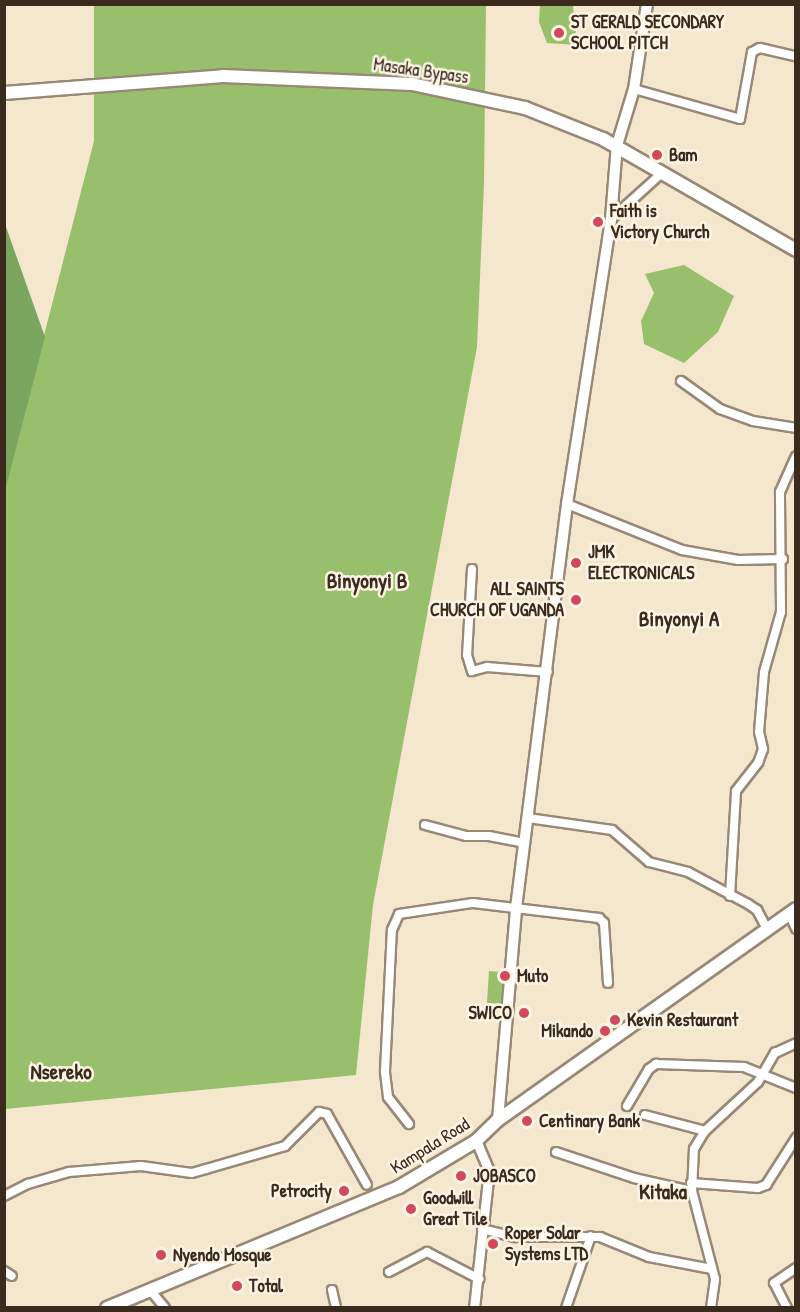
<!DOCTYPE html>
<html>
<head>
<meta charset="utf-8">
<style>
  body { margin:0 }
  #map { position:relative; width:800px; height:1312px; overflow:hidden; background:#f4e7cd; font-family:"Patrick Hand",sans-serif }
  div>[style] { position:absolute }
  .green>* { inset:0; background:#98c06c }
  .forest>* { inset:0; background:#7aa660 }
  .roads { filter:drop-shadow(2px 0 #988876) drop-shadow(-2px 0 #988876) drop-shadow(0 2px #988876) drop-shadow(0 -2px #988876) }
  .minor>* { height:8px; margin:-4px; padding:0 4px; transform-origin:4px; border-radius:4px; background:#fff }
  .tertiary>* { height:9px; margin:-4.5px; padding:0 4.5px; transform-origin:4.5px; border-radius:4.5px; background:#fff }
  .secondary>* { height:10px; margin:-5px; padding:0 5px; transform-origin:5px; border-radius:5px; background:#fff }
  .primary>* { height:12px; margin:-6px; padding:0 6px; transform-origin:6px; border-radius:6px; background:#fff }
  .trunk>* { height:12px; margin:-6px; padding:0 6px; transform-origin:6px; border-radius:6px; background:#fff }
  .dots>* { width:16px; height:16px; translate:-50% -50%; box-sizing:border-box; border:3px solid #fcf5e5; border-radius:50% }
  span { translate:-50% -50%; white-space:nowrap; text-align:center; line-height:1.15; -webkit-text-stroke:5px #fcf5e5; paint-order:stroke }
  .poi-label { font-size:18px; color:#3b2a1e; font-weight:700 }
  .left { translate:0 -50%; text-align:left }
  .right { translate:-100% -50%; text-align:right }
  .street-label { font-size:18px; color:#3b2a1e }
  .quarter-label { font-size:21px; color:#3b2a1e; font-weight:700 }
  .frame { position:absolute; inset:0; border:6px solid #3b2a1e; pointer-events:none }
</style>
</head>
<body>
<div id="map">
  <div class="green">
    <i style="clip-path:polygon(94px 5px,486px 5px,484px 184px,477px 347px,373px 905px,356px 1075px,5px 1109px,4px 491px,94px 141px)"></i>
    <i style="clip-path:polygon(540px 5px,573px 5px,577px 45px,547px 43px,539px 22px)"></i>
    <i style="clip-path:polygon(684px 265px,734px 296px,718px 332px,684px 363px,644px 344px,641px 321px,654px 293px,645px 274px)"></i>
    <i style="clip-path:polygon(489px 971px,502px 972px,501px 979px,505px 980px,503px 1004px,487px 1003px)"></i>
  </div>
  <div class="forest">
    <i style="clip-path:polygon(5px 224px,45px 337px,5px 491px,4px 224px)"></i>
  </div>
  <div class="roads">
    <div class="minor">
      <i style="left:634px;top:89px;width:110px;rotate:15.8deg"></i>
      <i style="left:740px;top:119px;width:68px;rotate:-79.8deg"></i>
      <i style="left:752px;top:52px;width:9px;rotate:-27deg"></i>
      <i style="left:760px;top:48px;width:37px;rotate:13deg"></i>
      <i style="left:611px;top:219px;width:70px;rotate:-42.1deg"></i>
      <i style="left:681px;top:381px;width:48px;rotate:35.7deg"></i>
      <i style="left:720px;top:409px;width:35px;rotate:20deg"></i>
      <i style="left:753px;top:421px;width:44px;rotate:9.2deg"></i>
      <i style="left:567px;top:504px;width:124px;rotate:21.8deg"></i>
      <i style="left:682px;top:550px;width:57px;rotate:10.1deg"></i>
      <i style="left:738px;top:560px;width:45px;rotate:-1.3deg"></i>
      <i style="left:472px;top:569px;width:86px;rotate:93.3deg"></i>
      <i style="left:467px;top:655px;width:17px;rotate:73deg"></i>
      <i style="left:472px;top:671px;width:16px;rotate:-15deg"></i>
      <i style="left:487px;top:667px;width:61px;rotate:4.7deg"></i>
      <i style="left:528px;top:818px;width:85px;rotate:8.1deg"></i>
      <i style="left:612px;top:830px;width:49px;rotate:40.9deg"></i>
      <i style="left:649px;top:862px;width:40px;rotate:14.4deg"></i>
      <i style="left:688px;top:872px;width:68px;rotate:28.1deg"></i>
      <i style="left:748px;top:904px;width:11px;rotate:34deg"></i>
      <i style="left:757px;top:910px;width:21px;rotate:62deg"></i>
      <i style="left:425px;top:825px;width:42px;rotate:15deg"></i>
      <i style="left:466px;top:836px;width:23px"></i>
      <i style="left:489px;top:836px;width:36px;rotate:11deg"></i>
      <i style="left:730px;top:896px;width:105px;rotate:-86.7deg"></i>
      <i style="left:736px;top:791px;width:36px;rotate:-52deg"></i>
      <i style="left:758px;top:763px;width:15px;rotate:-70deg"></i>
      <i style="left:763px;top:749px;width:17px;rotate:-103deg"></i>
      <i style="left:759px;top:732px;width:60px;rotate:-85.2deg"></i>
      <i style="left:764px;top:672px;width:62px;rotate:-74.2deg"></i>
      <i style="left:781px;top:612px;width:120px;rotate:-90.5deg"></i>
      <i style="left:780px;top:492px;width:39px;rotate:-66deg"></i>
      <i style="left:789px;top:913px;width:17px;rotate:66deg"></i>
      <i style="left:627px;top:1106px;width:43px;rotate:-59.3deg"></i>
      <i style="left:649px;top:1069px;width:9px;rotate:-36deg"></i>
      <i style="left:656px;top:1064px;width:88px;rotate:2deg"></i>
      <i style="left:744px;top:1067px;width:56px;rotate:22deg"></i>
      <i style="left:645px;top:1115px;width:62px;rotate:14.9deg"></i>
      <i style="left:409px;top:1124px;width:34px;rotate:-128deg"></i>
      <i style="left:388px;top:1097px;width:26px;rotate:-97deg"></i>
      <i style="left:385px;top:1071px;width:141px;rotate:-87.2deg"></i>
      <i style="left:392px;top:930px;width:17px;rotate:-66deg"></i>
      <i style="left:399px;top:914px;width:75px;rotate:-8.5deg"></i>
      <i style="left:473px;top:903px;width:127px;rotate:6.8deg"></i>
      <i style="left:599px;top:918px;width:7px;rotate:45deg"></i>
      <i style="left:604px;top:923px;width:60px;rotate:86.2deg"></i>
      <i style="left:556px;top:1152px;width:82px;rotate:18.4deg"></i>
      <i style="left:634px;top:1178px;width:59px;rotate:12.6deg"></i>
      <i style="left:691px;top:1183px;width:67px;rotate:4.3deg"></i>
      <i style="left:758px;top:1188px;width:9px;rotate:-21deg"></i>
      <i style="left:766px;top:1185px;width:56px;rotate:-57.4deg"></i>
      <i style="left:4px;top:1196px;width:27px;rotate:-27deg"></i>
      <i style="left:28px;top:1184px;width:43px;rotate:-16.3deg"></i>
      <i style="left:69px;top:1172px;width:72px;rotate:-4.8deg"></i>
      <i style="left:141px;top:1166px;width:51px;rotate:7.8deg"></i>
      <i style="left:192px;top:1173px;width:15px;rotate:-16deg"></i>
      <i style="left:206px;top:1169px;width:82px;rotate:-16.2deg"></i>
      <i style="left:285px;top:1146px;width:48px;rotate:-45deg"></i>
      <i style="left:319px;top:1112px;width:8px;rotate:14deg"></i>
      <i style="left:327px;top:1114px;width:81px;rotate:60.6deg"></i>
      <i style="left:482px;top:1229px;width:34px;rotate:14deg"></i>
      <i style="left:515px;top:1237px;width:85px"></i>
      <i style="left:600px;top:1237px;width:53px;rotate:22.2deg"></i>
      <i style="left:649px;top:1257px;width:64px;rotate:10.8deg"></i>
      <i style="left:4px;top:1271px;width:9px;rotate:32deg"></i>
      <i style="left:389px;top:1272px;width:43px;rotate:-27.8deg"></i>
      <i style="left:427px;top:1252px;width:59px;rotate:27.4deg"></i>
      <i style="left:150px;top:1290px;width:23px;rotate:50deg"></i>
      <i style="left:332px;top:1290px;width:18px;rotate:77deg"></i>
      <i style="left:566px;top:1308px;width:76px;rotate:-70.9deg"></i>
      <i style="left:711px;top:1308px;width:29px;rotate:-82deg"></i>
      <i style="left:715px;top:1279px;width:91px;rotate:-104.6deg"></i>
      <i style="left:692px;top:1191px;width:42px;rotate:-87.3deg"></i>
      <i style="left:694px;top:1149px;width:21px;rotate:-59deg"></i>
      <i style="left:705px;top:1131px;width:72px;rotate:-42.8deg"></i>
      <i style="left:758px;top:1082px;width:34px;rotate:-60deg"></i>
      <i style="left:775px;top:1053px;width:23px;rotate:-25deg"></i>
      <i style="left:787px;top:1308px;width:28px;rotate:-117deg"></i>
      <i style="left:774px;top:1283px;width:27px;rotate:-34deg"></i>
    </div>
    <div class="tertiary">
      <i style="left:474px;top:1308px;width:138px;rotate:-83.8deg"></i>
      <i style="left:489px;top:1171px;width:33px;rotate:-113deg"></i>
    </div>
    <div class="secondary">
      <i style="left:498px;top:1120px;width:213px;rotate:-85.1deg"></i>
      <i style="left:516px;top:908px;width:407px;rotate:-82.8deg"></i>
      <i style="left:567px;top:504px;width:288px;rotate:-81.2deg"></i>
      <i style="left:611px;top:219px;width:74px;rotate:-85.4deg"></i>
      <i style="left:617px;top:145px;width:59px;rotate:-73.1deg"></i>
      <i style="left:634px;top:89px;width:86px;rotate:-81.3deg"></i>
    </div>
    <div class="primary">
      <i style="left:107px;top:1308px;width:316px;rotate:-22.5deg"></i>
      <i style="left:399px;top:1187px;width:90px;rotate:-30.9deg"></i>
      <i style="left:476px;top:1141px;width:30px;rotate:-44deg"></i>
      <i style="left:498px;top:1120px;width:365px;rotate:-35.3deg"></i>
    </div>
    <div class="trunk">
      <i style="left:4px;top:93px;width:220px;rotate:-4.4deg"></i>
      <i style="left:223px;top:76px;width:189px;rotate:2.4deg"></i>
      <i style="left:412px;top:84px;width:116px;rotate:12deg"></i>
      <i style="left:525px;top:108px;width:84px;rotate:21.7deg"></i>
      <i style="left:603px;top:139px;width:223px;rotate:29.9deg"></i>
    </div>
  </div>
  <div class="dots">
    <i style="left:559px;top:33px;background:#d1495b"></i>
    <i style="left:657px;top:155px;background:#d1495b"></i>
    <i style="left:598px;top:222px;background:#d1495b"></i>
    <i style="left:576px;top:563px;background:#d1495b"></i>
    <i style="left:576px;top:600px;background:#d1495b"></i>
    <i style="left:505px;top:976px;background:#d1495b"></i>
    <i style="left:524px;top:1013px;background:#d1495b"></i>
    <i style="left:615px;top:1020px;background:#d1495b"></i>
    <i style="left:605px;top:1031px;background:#d1495b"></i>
    <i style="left:527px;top:1121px;background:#d1495b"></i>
    <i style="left:461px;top:1176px;background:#d1495b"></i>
    <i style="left:344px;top:1191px;background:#d1495b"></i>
    <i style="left:411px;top:1209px;background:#d1495b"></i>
    <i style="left:493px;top:1244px;background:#d1495b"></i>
    <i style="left:161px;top:1255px;background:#d1495b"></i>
    <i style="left:237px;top:1286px;background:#d1495b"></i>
  </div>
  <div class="poi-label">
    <span class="left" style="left:571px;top:33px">ST GERALD SECONDARY<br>SCHOOL PITCH</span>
    <span class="left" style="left:669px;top:155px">Bam</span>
    <span class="left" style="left:610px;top:222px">Faith is<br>Victory Church</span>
    <span class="left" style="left:588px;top:563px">JMK<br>ELECTRONICALS</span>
    <span class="right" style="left:564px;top:600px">ALL SAINTS<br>CHURCH OF UGANDA</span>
    <span class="left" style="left:517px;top:976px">Muto</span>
    <span class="right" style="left:512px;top:1013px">SWICO</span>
    <span class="left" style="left:627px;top:1020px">Kevin Restaurant</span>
    <span class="right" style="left:593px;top:1031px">Mikando</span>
    <span class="left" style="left:539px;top:1121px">Centinary Bank</span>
    <span class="left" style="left:473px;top:1176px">JOBASCO</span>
    <span class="right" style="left:332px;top:1191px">Petrocity</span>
    <span class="left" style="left:423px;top:1209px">Goodwill<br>Great Tile</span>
    <span class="left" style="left:505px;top:1244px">Roper Solar<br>Systems LTD</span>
    <span class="left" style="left:173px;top:1255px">Nyendo Mosque</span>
    <span class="left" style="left:249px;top:1286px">Total</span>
  </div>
  <div class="street-label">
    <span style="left:421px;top:71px;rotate:8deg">Masaka Bypass</span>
    <span style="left:430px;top:1146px;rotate:-32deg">Kampala Road</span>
  </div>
  <div class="quarter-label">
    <span style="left:367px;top:581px">Binyonyi B</span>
    <span style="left:679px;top:619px">Binyonyi A</span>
    <span style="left:61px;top:1072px">Nsereko</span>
    <span style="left:663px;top:1192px">Kitaka</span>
  </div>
  <div class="frame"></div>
</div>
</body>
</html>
